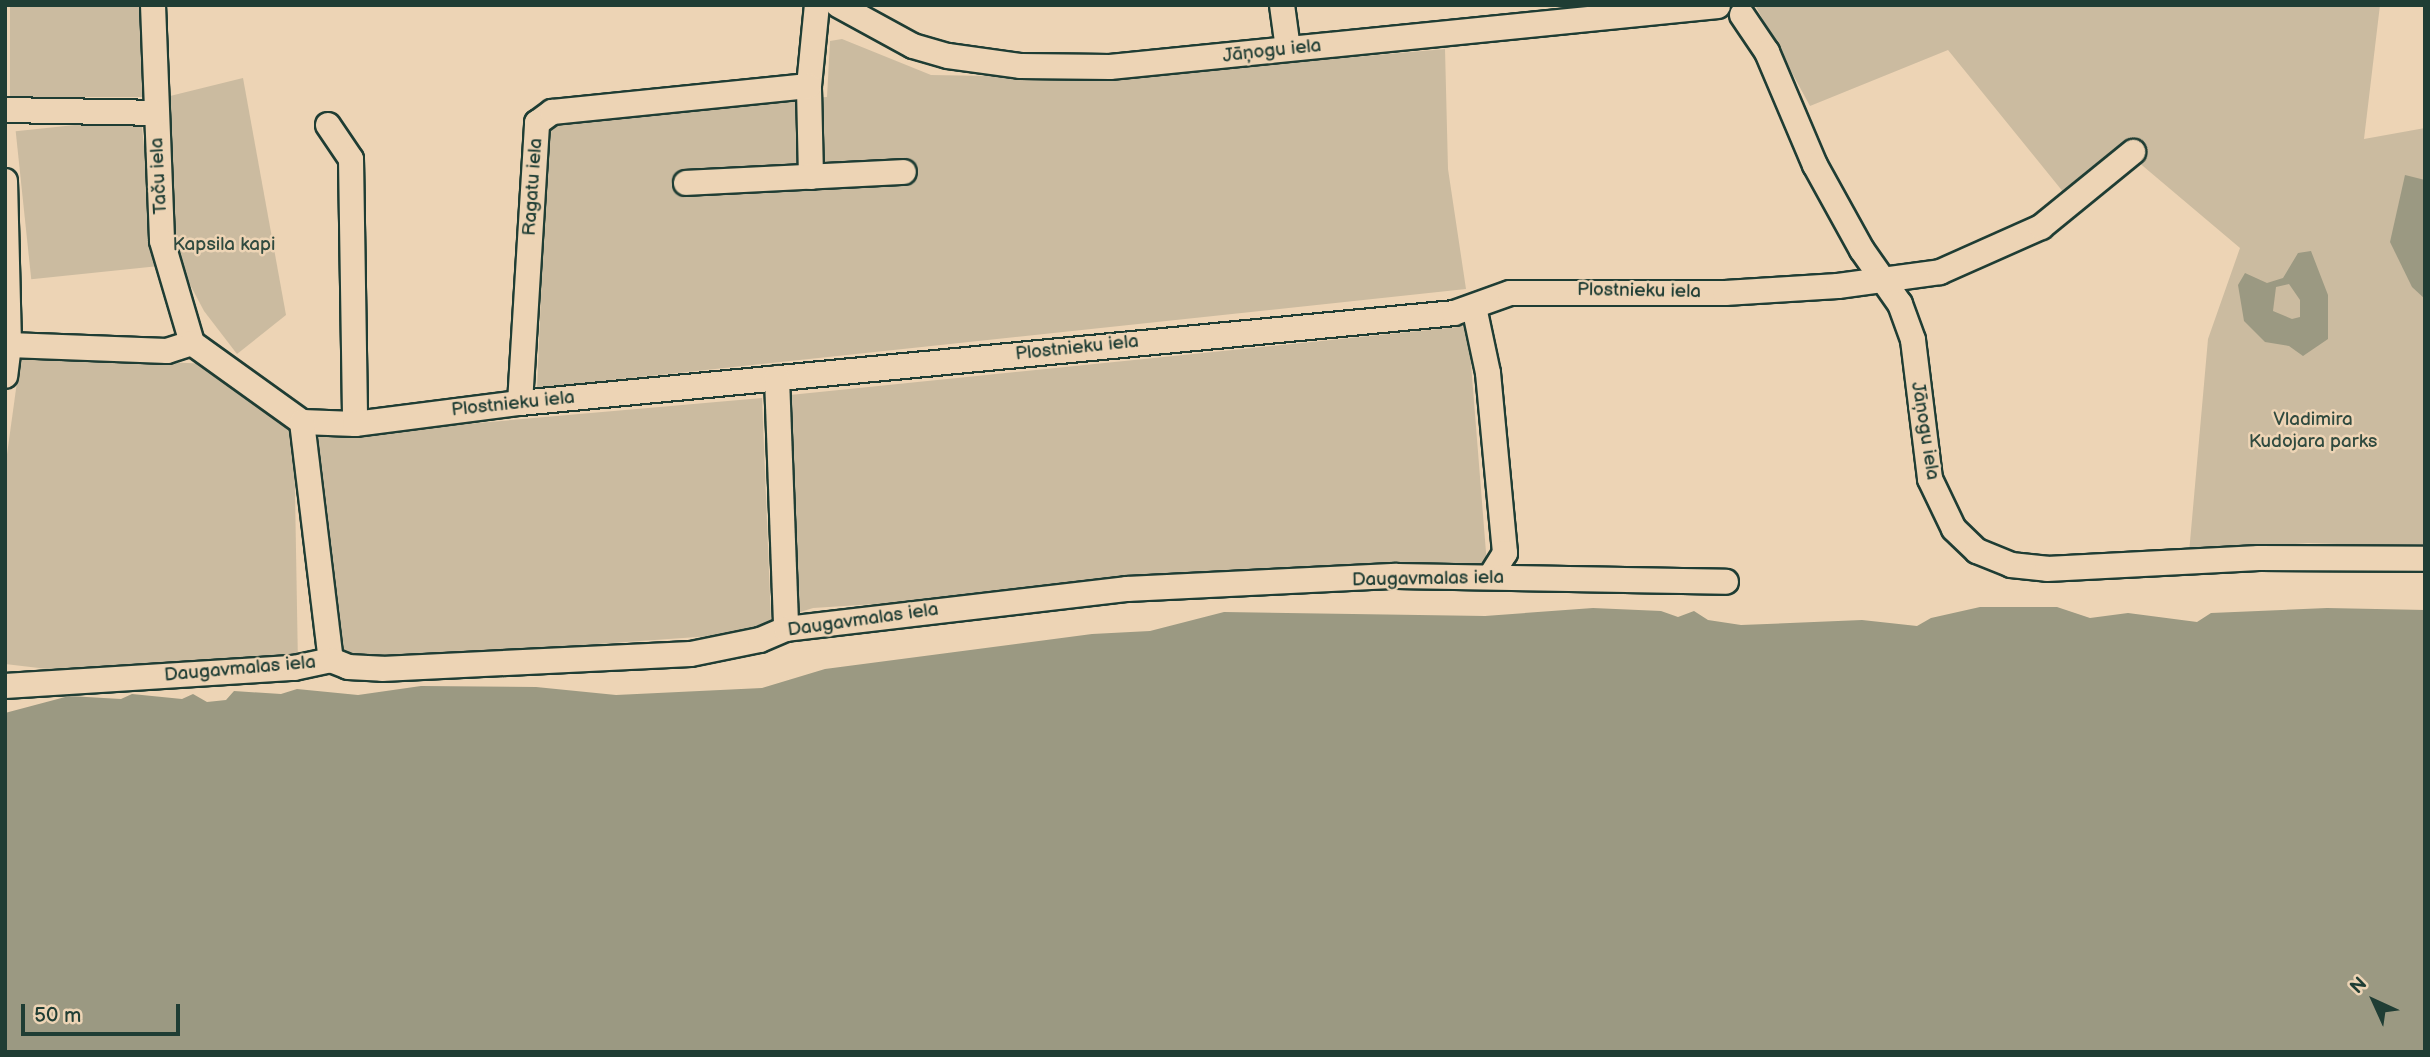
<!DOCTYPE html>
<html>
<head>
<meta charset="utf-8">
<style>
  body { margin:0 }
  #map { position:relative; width:2430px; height:1057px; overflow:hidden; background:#edd4b5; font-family:"Balsamiq Sans",sans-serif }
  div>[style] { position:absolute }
  .green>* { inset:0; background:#cbbba0; transform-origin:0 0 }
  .water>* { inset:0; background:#9b9982 }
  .roads { filter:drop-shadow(2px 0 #1f3d34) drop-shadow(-2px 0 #1f3d34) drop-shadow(0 2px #1f3d34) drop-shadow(0 -2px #1f3d34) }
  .minor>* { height:24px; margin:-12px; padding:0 12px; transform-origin:12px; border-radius:12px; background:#edd4b5 }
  span { translate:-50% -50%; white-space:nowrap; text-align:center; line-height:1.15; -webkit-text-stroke:5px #edd4b5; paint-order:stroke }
  .street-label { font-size:19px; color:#1f3d34 }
  .park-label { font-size:19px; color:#304a3f }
  .frame { position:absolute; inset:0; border:7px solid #1f3d34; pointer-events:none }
  .north { position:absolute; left:2339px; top:966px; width:70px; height:70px; -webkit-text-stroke:5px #edd4b5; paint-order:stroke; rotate:315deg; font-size:19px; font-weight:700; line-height:28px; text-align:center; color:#1f3d34 }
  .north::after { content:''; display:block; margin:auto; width:24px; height:32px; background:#1f3d34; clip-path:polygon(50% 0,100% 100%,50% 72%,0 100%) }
  .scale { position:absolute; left:21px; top:1004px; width:159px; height:32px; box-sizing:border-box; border:4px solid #1f3d34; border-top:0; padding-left:9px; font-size:21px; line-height:24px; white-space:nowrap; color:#1f3d34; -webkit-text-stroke:5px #edd4b5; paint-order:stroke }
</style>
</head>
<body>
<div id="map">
  <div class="green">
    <i style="left:10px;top:5px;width:133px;height:92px"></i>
    <i style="clip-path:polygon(1755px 5px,2380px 5px,2364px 139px,2425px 128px,2425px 547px,2308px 543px,2189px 553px,2208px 339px,2240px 248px,2137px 161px,2064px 193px,1948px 50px,1810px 106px)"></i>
    <i style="clip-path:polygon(842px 39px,931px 75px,1115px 78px,1445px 49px,1448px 169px,1466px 289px,537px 388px,548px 131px,558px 111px,827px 97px,830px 41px)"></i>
    <i style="clip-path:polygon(243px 78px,286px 315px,237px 354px,204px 311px,177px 260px,166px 97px)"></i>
    <i style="left:141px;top:118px;width:149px;height:126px;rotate:84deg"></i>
    <i style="clip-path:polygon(1468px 326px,1487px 565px,813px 608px,794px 614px,790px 395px)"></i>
    <i style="clip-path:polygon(31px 356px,210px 364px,294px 435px,298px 665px,124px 678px,5px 664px,5px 469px,20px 360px)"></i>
    <i style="clip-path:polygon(762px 398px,771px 621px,726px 635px,343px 662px,318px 437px)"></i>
  </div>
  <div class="water">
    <i style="clip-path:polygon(2405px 175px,2425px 180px,2425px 299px,2412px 287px,2390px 242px)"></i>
    <i style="clip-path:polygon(evenodd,2311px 251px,2328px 295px,2328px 339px,2303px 356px,2289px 346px,2265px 342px,2244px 321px,2238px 285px,2245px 273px,2267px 283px,2283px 278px,2298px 253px,2311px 251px,2289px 284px,2300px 300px,2300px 317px,2292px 319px,2273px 311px,2276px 287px,2289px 284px)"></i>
    <i style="clip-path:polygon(1980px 607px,2057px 607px,2090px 618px,2128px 613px,2197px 622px,2211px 613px,2327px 608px,2425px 610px,2425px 1052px,5px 1052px,5px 713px,69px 696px,121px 699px,132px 694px,182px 699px,193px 694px,207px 702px,226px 700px,234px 691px,281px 694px,297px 689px,358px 695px,421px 686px,536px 687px,616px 695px,762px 688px,825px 669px,1092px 634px,1150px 631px,1224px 612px,1485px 616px,1593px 608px,1661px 611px,1678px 617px,1694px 611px,1708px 620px,1741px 625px,1862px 620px,1917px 626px,1931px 618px)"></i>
  </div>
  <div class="roads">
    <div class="minor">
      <i style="left:153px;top:5px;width:236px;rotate:87.8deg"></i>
      <i style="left:162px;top:241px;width:106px;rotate:73.6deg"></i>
      <i style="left:838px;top:5px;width:85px;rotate:28.7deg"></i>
      <i style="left:913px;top:46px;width:36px;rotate:16deg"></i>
      <i style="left:948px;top:56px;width:74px;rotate:7.8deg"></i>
      <i style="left:1021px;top:66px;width:89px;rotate:0.6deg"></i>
      <i style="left:1110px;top:67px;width:611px;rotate:-5.73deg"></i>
      <i style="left:1282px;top:5px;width:44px;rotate:82.2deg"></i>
      <i style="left:1742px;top:15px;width:45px;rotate:56deg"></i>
      <i style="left:1767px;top:52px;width:123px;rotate:67deg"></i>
      <i style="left:1815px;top:165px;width:97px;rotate:61.1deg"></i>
      <i style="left:1862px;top:250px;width:66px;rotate:54.9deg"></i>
      <i style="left:1900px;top:304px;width:38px;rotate:70deg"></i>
      <i style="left:1913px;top:340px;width:140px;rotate:83deg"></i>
      <i style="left:1930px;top:479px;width:55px;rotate:64.4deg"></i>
      <i style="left:1954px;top:529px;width:32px;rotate:44deg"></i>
      <i style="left:1977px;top:551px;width:37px;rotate:22deg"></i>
      <i style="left:2011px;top:565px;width:36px;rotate:6deg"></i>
      <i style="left:2047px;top:569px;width:212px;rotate:-3deg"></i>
      <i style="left:2259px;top:558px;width:166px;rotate:0.3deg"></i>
      <i style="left:5px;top:110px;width:151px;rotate:1.1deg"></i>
      <i style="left:328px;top:125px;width:41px;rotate:55.9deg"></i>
      <i style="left:351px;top:159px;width:265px;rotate:89.1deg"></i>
      <i style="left:811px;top:177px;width:91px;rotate:-91.3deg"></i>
      <i style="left:809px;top:86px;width:81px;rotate:-84.4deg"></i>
      <i style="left:5px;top:181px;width:164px;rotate:88.6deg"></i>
      <i style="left:9px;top:345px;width:31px;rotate:97deg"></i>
      <i style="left:686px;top:183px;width:218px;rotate:-2.9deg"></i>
      <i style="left:1474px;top:307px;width:67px;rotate:78deg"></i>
      <i style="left:1488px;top:373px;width:181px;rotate:84.6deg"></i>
      <i style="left:1505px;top:553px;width:28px;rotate:122deg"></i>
      <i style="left:9px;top:345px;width:158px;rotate:2.2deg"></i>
      <i style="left:167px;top:351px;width:26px;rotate:-18deg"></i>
      <i style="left:192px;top:343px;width:135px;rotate:35.7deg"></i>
      <i style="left:302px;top:422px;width:53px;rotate:2.2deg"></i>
      <i style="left:355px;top:424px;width:166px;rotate:-7.3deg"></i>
      <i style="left:520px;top:403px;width:938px;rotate:-5.5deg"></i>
      <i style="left:1454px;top:313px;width:59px;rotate:-19.7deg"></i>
      <i style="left:1510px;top:293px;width:215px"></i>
      <i style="left:1725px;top:293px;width:113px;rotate:-3.5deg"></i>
      <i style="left:1838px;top:286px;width:103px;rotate:-7.8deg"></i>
      <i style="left:1940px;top:272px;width:111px;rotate:-24deg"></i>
      <i style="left:2041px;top:227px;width:119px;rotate:-39.2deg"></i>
      <i style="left:777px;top:378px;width:251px;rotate:87.9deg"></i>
      <i style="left:520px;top:403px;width:281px;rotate:-86.5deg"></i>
      <i style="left:537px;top:123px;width:19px;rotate:-36deg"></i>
      <i style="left:552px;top:112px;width:258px;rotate:-5.8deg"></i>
      <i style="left:302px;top:422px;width:240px;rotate:83.1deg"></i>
      <i style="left:5px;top:686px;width:290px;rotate:-3.6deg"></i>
      <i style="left:294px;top:668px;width:38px;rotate:-12deg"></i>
      <i style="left:331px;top:660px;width:18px;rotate:22deg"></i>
      <i style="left:348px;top:667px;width:34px;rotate:3deg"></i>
      <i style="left:382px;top:669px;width:309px;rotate:-2.8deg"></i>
      <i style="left:691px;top:654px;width:70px;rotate:-11.5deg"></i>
      <i style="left:760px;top:640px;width:28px;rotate:-23deg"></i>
      <i style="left:786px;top:629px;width:343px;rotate:-6.7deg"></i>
      <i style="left:1127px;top:589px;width:270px;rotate:-2.8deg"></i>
      <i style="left:1397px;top:576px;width:329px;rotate:1deg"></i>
    </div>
  </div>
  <div class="street-label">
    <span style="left:1272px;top:51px;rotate:-6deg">Jāņogu iela</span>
    <span style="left:159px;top:176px;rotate:-93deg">Taču iela</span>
    <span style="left:533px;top:187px;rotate:-86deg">Ragatu iela</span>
    <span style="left:1639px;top:291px;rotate:1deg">Plostnieku iela</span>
    <span style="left:1077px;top:348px;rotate:-6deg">Plostnieku iela</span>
    <span style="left:513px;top:404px;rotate:-6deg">Plostnieku iela</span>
    <span style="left:1925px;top:431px;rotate:81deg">Jāņogu iela</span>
    <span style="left:1428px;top:579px;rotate:-1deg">Daugavmalas iela</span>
    <span style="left:863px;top:620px;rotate:-8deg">Daugavmalas iela</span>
    <span style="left:240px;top:669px;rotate:-5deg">Daugavmalas iela</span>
  </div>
  <div class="park-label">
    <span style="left:224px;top:245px">Kapsila kapi</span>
    <span style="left:2313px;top:431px">Vladimira<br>Kudojara parks</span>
  </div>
  <div class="frame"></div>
  <div class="north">N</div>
  <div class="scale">50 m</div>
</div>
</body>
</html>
